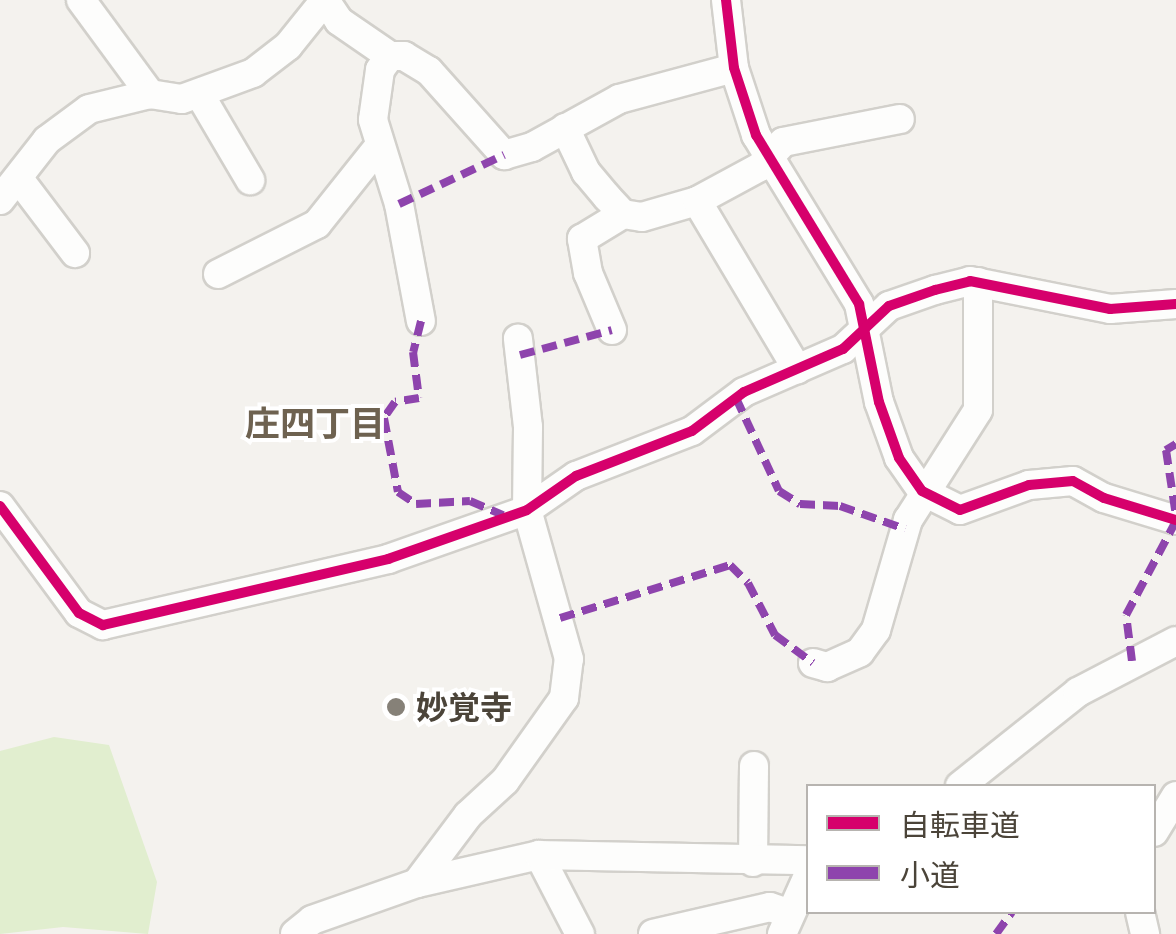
<!DOCTYPE html>
<html>
<head>
<meta charset="utf-8">
<style>
  body { margin:0 }
  #map { position:relative; width:1176px; height:934px; overflow:hidden; background:#f4f2ee; font-family:"Noto Sans","Noto Sans JP",sans-serif }
  div>[style] { position:absolute }
  .green>* { inset:0; background:#e1eecf }
  .roads { filter:drop-shadow(2px 0 #d2d0cb) drop-shadow(-2px 0 #d2d0cb) drop-shadow(0 2px #d2d0cb) drop-shadow(0 -2px #d2d0cb) }
  .minor>* { height:28px; margin:-14px; padding:0 14px; transform-origin:14px; border-radius:14px; background:#fdfdfc }
  .quiet>* { height:8px; margin-top:-4px; transform-origin:0; background:repeating-linear-gradient(90deg,#8e44ad 0 15px,transparent 0 23px) }
  .cycleway>* { height:10px; margin:-5px; padding:0 5px; transform-origin:5px; border-radius:5px; background:#d6006c }
  .dots>* { width:28px; height:28px; translate:-50% -50%; box-sizing:border-box; border:5px solid #fff; border-radius:50% }
  span { translate:-50% -50%; white-space:nowrap; text-align:center; line-height:1.15; -webkit-text-stroke:8px #fff; paint-order:stroke }
  .poi-label { font-size:32px; color:#4b4439; font-weight:700 }
  .left { translate:0 -50%; text-align:left }
  .neighbourhood-label { font-size:35px; color:#6e6250; font-weight:700 }
  .legend { position:absolute; left:806px; top:784px; width:350px; height:130px; box-sizing:border-box; background:#fff; border:2px solid #b7b4b0; margin:0; padding:12px 18px; list-style:none; font-size:30px; color:#4b4439 }
  .legend li { display:flex; align-items:center; gap:20px; height:50px }
  .legend b { width:50px; border:2px solid #b7b4b0 }
</style>
</head>
<body>
<div id="map">
  <div class="green">
    <i style="clip-path:polygon(54px 737px,109px 745px,157px 882px,148px 934px,63px 927px,0 934px,0 751px)"></i>
  </div>
  <div class="roads">
    <div class="minor">
      <i style="left:81px;top:0;width:117px;rotate:53.7deg"></i>
      <i style="left:325px;top:0;width:25px;rotate:56deg"></i>
      <i style="left:339px;top:21px;width:62px;rotate:34.5deg"></i>
      <i style="left:390px;top:56px;width:14px"></i>
      <i style="left:404px;top:56px;width:29px;rotate:31deg"></i>
      <i style="left:429px;top:71px;width:113px;rotate:48.2deg"></i>
      <i style="left:504px;top:155px;width:29px;rotate:-16deg"></i>
      <i style="left:532px;top:147px;width:99px;rotate:-28.9deg"></i>
      <i style="left:619px;top:99px;width:119px;rotate:-15.1deg"></i>
      <i style="left:726px;top:0;width:68px;rotate:83.3deg"></i>
      <i style="left:734px;top:68px;width:71px;rotate:71.8deg"></i>
      <i style="left:756px;top:135px;width:198px;rotate:58.6deg"></i>
      <i style="left:859px;top:304px;width:100px;rotate:78.5deg"></i>
      <i style="left:879px;top:402px;width:59px;rotate:70.3deg"></i>
      <i style="left:899px;top:458px;width:40px;rotate:55.1deg"></i>
      <i style="left:922px;top:491px;width:42px;rotate:26.6deg"></i>
      <i style="left:960px;top:510px;width:73px;rotate:-19.9deg"></i>
      <i style="left:1029px;top:485px;width:44px;rotate:-5.2deg"></i>
      <i style="left:1073px;top:481px;width:35px;rotate:29deg"></i>
      <i style="left:1104px;top:498px;width:75px;rotate:17deg"></i>
      <i style="left:390px;top:56px;width:17px;rotate:126deg"></i>
      <i style="left:380px;top:70px;width:50px;rotate:98deg"></i>
      <i style="left:373px;top:120px;width:88px;rotate:72.8deg"></i>
      <i style="left:399px;top:204px;width:119px;rotate:79.4deg"></i>
      <i style="left:200px;top:95px;width:99px;rotate:59.5deg"></i>
      <i style="left:565px;top:128px;width:49px;rotate:64.5deg"></i>
      <i style="left:586px;top:172px;width:33px;rotate:50deg"></i>
      <i style="left:607px;top:197px;width:23px;rotate:47deg"></i>
      <i style="left:623px;top:214px;width:19px;rotate:9deg"></i>
      <i style="left:642px;top:217px;width:57px;rotate:-16.2deg"></i>
      <i style="left:697px;top:201px;width:72px;rotate:-28.4deg"></i>
      <i style="left:760px;top:167px;width:34px;rotate:-47deg"></i>
      <i style="left:783px;top:142px;width:119px;rotate:-11.1deg"></i>
      <i style="left:19px;top:179px;width:93px;rotate:52.9deg"></i>
      <i style="left:0;top:200px;width:76px;rotate:-51.9deg"></i>
      <i style="left:47px;top:140px;width:52px;rotate:-36.4deg"></i>
      <i style="left:89px;top:109px;width:63px;rotate:-13.8deg"></i>
      <i style="left:150px;top:94px;width:32px;rotate:9deg"></i>
      <i style="left:182px;top:99px;width:76px;rotate:-20.1deg"></i>
      <i style="left:253px;top:73px;width:44px;rotate:-37.6deg"></i>
      <i style="left:288px;top:46px;width:59px;rotate:-51.2deg"></i>
      <i style="left:697px;top:201px;width:196px;rotate:59.2deg"></i>
      <i style="left:218px;top:274px;width:111px;rotate:-26.8deg"></i>
      <i style="left:317px;top:224px;width:101px;rotate:-51.4deg"></i>
      <i style="left:612px;top:330px;width:62px;rotate:-112.8deg"></i>
      <i style="left:588px;top:273px;width:35px;rotate:-100deg"></i>
      <i style="left:582px;top:239px;width:48px;rotate:-31.4deg"></i>
      <i style="left:0;top:506px;width:133px;rotate:53.6deg"></i>
      <i style="left:79px;top:613px;width:27px;rotate:27deg"></i>
      <i style="left:103px;top:625px;width:293px;rotate:-13deg"></i>
      <i style="left:388px;top:559px;width:147px;rotate:-19.4deg"></i>
      <i style="left:527px;top:510px;width:60px;rotate:-34.8deg"></i>
      <i style="left:576px;top:476px;width:124px;rotate:-21.2deg"></i>
      <i style="left:692px;top:431px;width:65px;rotate:-36.9deg"></i>
      <i style="left:744px;top:392px;width:108px;rotate:-23.5deg"></i>
      <i style="left:843px;top:349px;width:63px;rotate:-43.1deg"></i>
      <i style="left:889px;top:306px;width:49px;rotate:-19.2deg"></i>
      <i style="left:935px;top:290px;width:36px;rotate:-14deg"></i>
      <i style="left:970px;top:281px;width:143px;rotate:11.3deg"></i>
      <i style="left:1110px;top:309px;width:66px;rotate:-4.3deg"></i>
      <i style="left:813px;top:663px;width:15px;rotate:16deg"></i>
      <i style="left:827px;top:667px;width:36px;rotate:-24deg"></i>
      <i style="left:860px;top:652px;width:27px;rotate:-54deg"></i>
      <i style="left:876px;top:630px;width:115px;rotate:-73.8deg"></i>
      <i style="left:908px;top:520px;width:130px;rotate:-57.5deg"></i>
      <i style="left:978px;top:410px;width:128px;rotate:-90deg"></i>
      <i style="left:960px;top:786px;width:151px;rotate:-38.5deg"></i>
      <i style="left:1078px;top:692px;width:110px;rotate:-27.5deg"></i>
      <i style="left:1154px;top:832px;width:42px;rotate:-58.6deg"></i>
      <i style="left:539px;top:855px;width:89px;rotate:62.6deg"></i>
      <i style="left:753px;top:862px;width:96px;rotate:-89.4deg"></i>
      <i style="left:417px;top:883px;width:85px;rotate:-53.1deg"></i>
      <i style="left:468px;top:815px;width:50px;rotate:-42.6deg"></i>
      <i style="left:505px;top:781px;width:102px;rotate:-54.6deg"></i>
      <i style="left:564px;top:698px;width:39px;rotate:-83deg"></i>
      <i style="left:569px;top:659px;width:155px;rotate:-105.7deg"></i>
      <i style="left:527px;top:510px;width:83px;rotate:-89.3deg"></i>
      <i style="left:528px;top:427px;width:89px;rotate:-96.5deg"></i>
      <i style="left:1140px;top:912px;width:23px;rotate:77deg"></i>
      <i style="left:295px;top:934px;width:22px;rotate:-39deg"></i>
      <i style="left:312px;top:920px;width:111px;rotate:-19.4deg"></i>
      <i style="left:417px;top:883px;width:125px;rotate:-12.9deg"></i>
      <i style="left:539px;top:855px;width:269px;rotate:1.1deg"></i>
      <i style="left:653px;top:934px;width:120px;rotate:-13deg"></i>
      <i style="left:770px;top:907px;width:21px;rotate:19deg"></i>
      <i style="left:782px;top:934px;width:64px;rotate:-65.9deg"></i>
    </div>
  </div>
  <div class="quiet">
    <i style="left:399px;top:204px;width:116px;rotate:-25deg"></i>
    <i style="left:421px;top:321px;width:32px;rotate:104deg"></i>
    <i style="left:413px;top:352px;width:46px;rotate:82.6deg"></i>
    <i style="left:419px;top:398px;width:24px;rotate:171deg"></i>
    <i style="left:395px;top:402px;width:19px;rotate:125deg"></i>
    <i style="left:384px;top:418px;width:75px;rotate:79.3deg"></i>
    <i style="left:398px;top:492px;width:22px;rotate:34deg"></i>
    <i style="left:416px;top:504px;width:54px;rotate:-3.2deg"></i>
    <i style="left:470px;top:501px;width:36px;rotate:23deg"></i>
    <i style="left:520px;top:355px;width:95px;rotate:-15.2deg"></i>
    <i style="left:736px;top:398px;width:102px;rotate:65.2deg"></i>
    <i style="left:779px;top:491px;width:25px;rotate:32deg"></i>
    <i style="left:800px;top:504px;width:40px;rotate:2.9deg"></i>
    <i style="left:840px;top:506px;width:69px;rotate:19.5deg"></i>
    <i style="left:1176px;top:444px;width:12px;rotate:149deg"></i>
    <i style="left:1166px;top:450px;width:67px;rotate:81.4deg"></i>
    <i style="left:560px;top:618px;width:178px;rotate:-17.3deg"></i>
    <i style="left:730px;top:565px;width:25px;rotate:45deg"></i>
    <i style="left:748px;top:583px;width:59px;rotate:62.6deg"></i>
    <i style="left:775px;top:635px;width:47px;rotate:36.4deg"></i>
    <i style="left:1132px;top:661px;width:46px;rotate:-97.4deg"></i>
    <i style="left:1126px;top:615px;width:106px;rotate:-62deg"></i>
    <i style="left:996px;top:934px;width:27px;rotate:-54deg"></i>
  </div>
  <div class="cycleway">
    <i style="left:726px;top:0;width:68px;rotate:83.3deg"></i>
    <i style="left:734px;top:68px;width:71px;rotate:71.8deg"></i>
    <i style="left:756px;top:135px;width:198px;rotate:58.6deg"></i>
    <i style="left:859px;top:304px;width:100px;rotate:78.5deg"></i>
    <i style="left:879px;top:402px;width:59px;rotate:70.3deg"></i>
    <i style="left:899px;top:458px;width:40px;rotate:55.1deg"></i>
    <i style="left:922px;top:491px;width:42px;rotate:26.6deg"></i>
    <i style="left:960px;top:510px;width:73px;rotate:-19.9deg"></i>
    <i style="left:1029px;top:485px;width:44px;rotate:-5.2deg"></i>
    <i style="left:1073px;top:481px;width:35px;rotate:29deg"></i>
    <i style="left:1104px;top:498px;width:75px;rotate:17deg"></i>
    <i style="left:0;top:506px;width:133px;rotate:53.6deg"></i>
    <i style="left:79px;top:613px;width:27px;rotate:27deg"></i>
    <i style="left:103px;top:625px;width:293px;rotate:-13deg"></i>
    <i style="left:388px;top:559px;width:147px;rotate:-19.4deg"></i>
    <i style="left:527px;top:510px;width:60px;rotate:-34.8deg"></i>
    <i style="left:576px;top:476px;width:124px;rotate:-21.2deg"></i>
    <i style="left:692px;top:431px;width:65px;rotate:-36.9deg"></i>
    <i style="left:744px;top:392px;width:108px;rotate:-23.5deg"></i>
    <i style="left:843px;top:349px;width:63px;rotate:-43.1deg"></i>
    <i style="left:889px;top:306px;width:49px;rotate:-19.2deg"></i>
    <i style="left:935px;top:290px;width:36px;rotate:-14deg"></i>
    <i style="left:970px;top:281px;width:143px;rotate:11.3deg"></i>
    <i style="left:1110px;top:309px;width:66px;rotate:-4.3deg"></i>
  </div>
  <div class="dots">
    <i style="left:396px;top:707px;background:#868178"></i>
  </div>
  <div class="poi-label">
    <span class="left" style="left:416px;top:707px">妙覚寺</span>
  </div>
  <div class="neighbourhood-label">
    <span style="left:315px;top:423px">庄四丁目</span>
  </div>
  <ul class="legend">
  <li><b style="height:12px;background:#d6006c"></b>自転車道</li>
  <li><b style="height:12px;background:#8e44ad"></b>小道</li>
  </ul>
</div>
</body>
</html>
